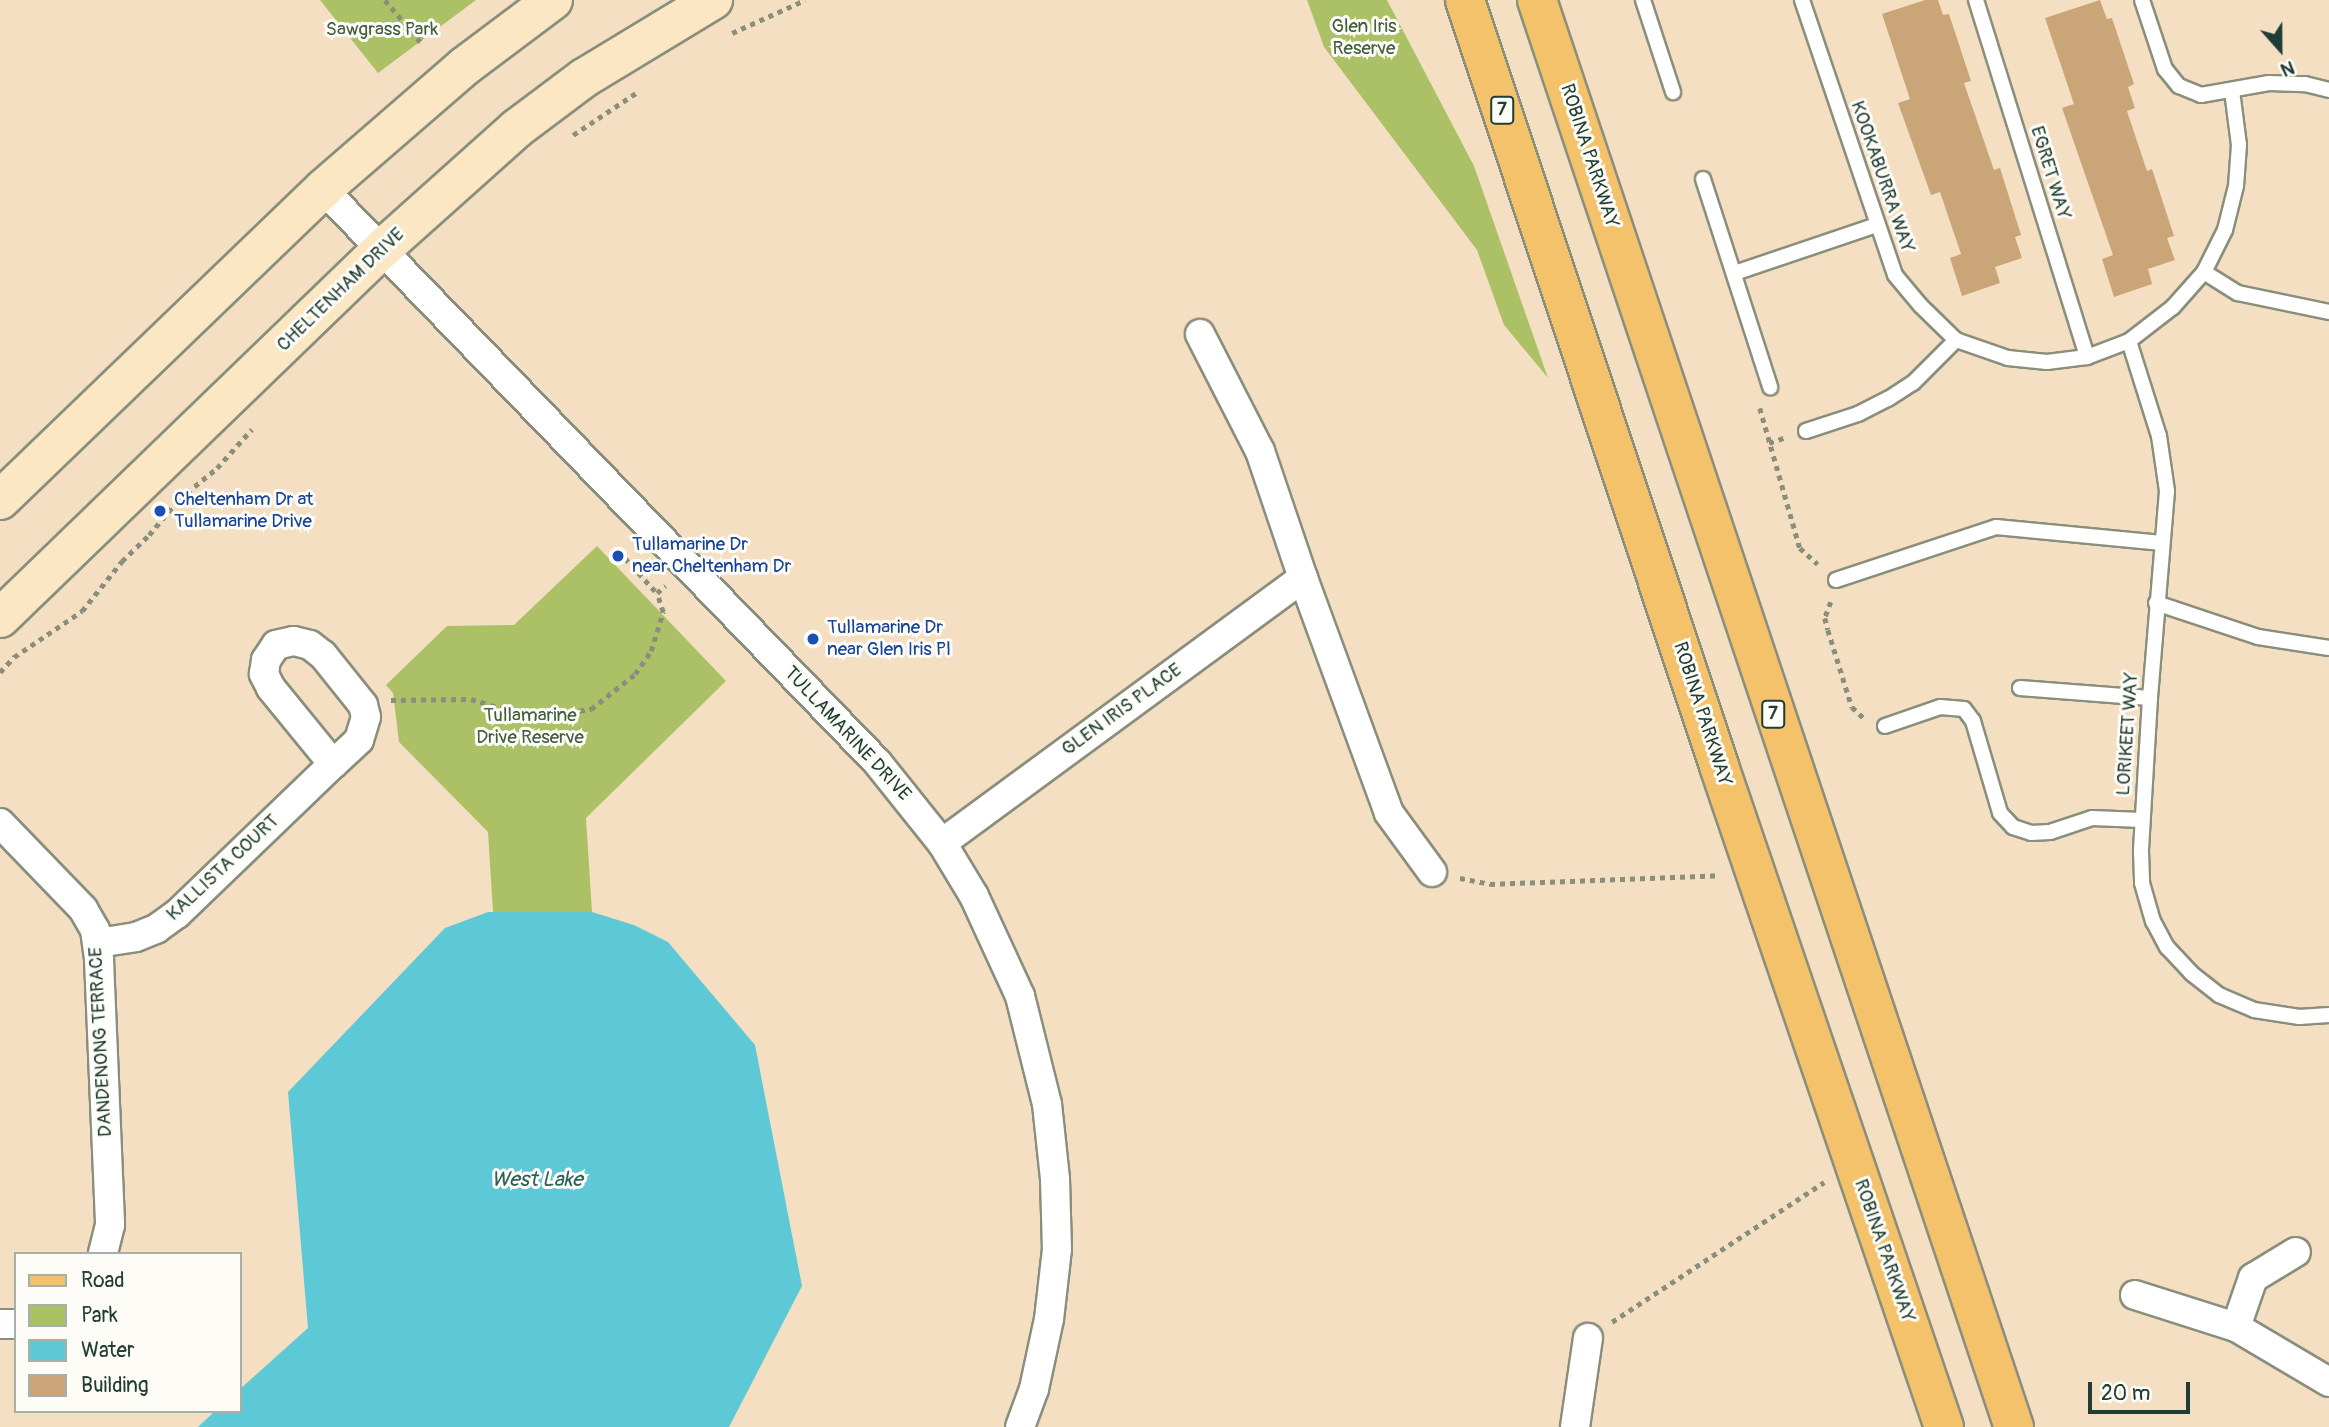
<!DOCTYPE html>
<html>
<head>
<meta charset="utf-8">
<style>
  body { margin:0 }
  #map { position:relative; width:2329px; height:1427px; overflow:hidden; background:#f4dfc3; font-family:Pangolin,sans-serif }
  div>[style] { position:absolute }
  .green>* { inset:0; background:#acc166 }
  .water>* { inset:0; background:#5dc9d6 }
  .building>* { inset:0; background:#caa578 }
  .path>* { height:4.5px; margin-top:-2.25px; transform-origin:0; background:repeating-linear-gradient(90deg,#8a8e7c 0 5px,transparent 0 10px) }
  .roads { filter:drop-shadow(2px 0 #8a8e7c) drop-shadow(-2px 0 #8a8e7c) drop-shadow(0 2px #8a8e7c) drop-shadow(0 -2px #8a8e7c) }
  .lane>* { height:14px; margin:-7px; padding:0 7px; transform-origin:7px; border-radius:7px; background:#fff }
  .street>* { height:28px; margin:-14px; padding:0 14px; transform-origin:14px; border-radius:14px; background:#fff }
  .secondary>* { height:38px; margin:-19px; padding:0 19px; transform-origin:19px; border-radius:19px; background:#fbe7c3 }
  .primary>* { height:38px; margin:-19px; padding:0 19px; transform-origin:19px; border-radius:19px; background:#f4c26a }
  .dots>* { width:19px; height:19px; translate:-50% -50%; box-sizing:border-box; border:4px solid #fdfcf7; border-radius:50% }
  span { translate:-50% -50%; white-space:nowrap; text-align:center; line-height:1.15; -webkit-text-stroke:6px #fdfcf7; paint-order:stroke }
  .shield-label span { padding:2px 5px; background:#fdfcf7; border:2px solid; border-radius:5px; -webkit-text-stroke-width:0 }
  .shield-label { font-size:18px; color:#1f3d34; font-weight:700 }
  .park-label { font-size:19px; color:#425e40 }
  .street-label { font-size:19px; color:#1f3d34 }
  .transit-label { font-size:19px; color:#164399 }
  .left { translate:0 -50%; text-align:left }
  .water-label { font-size:21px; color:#2e605c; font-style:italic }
  .legend { position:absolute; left:14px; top:1252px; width:228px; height:161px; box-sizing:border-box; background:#fdfcf7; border:2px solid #a4b0a9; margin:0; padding:9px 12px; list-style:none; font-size:21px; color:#1f3d34 }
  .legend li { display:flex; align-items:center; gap:14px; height:35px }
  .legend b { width:35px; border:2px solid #a4b0a9 }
  .north { position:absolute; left:2245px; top:14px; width:70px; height:70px; -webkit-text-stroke:5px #fdfcf7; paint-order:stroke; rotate:159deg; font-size:19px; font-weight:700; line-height:28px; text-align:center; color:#1f3d34 }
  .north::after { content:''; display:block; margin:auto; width:24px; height:32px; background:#1f3d34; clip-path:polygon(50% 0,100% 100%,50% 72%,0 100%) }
  .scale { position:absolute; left:2088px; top:1382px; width:102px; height:32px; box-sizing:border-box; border:4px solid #1f3d34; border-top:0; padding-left:9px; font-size:21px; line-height:24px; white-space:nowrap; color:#1f3d34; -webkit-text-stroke:5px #fdfcf7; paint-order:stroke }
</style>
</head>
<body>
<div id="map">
  <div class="green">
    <i style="clip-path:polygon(320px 0,476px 0,378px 73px)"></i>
    <i style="clip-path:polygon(1307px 0,1387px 0,1474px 166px,1548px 378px,1504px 325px,1477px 250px,1324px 47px)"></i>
    <i style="clip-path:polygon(597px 546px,726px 681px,586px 818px,592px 912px,493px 912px,488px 832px,399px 742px,393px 693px,386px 685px,447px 626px,514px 625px)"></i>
  </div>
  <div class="water">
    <i style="clip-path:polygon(488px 912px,592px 912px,634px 925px,668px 942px,755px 1045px,802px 1286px,729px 1427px,198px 1427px,215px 1411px,240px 1411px,240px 1389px,308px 1328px,288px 1092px,445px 928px)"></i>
  </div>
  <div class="building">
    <i style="clip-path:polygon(1925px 0,1938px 0,1943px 15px,1949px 14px,1971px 81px,1964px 83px,1994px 170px,2000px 168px,2021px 235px,2015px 237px,2022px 258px,1995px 267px,2000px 283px,1962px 296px,1950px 258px,1961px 254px,1940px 192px,1931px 195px,1898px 103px,1910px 99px,1882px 14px)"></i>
    <i style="clip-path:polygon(2100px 0,2107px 19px,2112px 18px,2134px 84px,2128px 87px,2135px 108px,2127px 111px,2147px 171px,2152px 169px,2174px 236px,2167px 238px,2175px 260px,2148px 269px,2152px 284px,2114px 297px,2102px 259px,2113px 255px,2062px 108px,2074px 104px,2045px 18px)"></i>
  </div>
  <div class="path">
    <i style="left:385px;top:0;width:59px;rotate:49.8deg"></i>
    <i style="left:732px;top:33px;width:80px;rotate:-24.3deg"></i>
    <i style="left:573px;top:135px;width:79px;rotate:-33.7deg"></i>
    <i style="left:1760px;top:408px;width:146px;rotate:74.1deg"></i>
    <i style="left:1800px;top:548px;width:24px;rotate:42deg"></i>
    <i style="left:1769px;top:443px;width:18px;rotate:-19deg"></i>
    <i style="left:625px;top:558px;width:47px;rotate:47.6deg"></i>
    <i style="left:1831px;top:602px;width:17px;rotate:111deg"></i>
    <i style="left:1825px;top:618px;width:12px;rotate:76deg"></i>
    <i style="left:1828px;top:630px;width:81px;rotate:72.7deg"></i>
    <i style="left:1852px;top:707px;width:18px;rotate:43deg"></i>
    <i style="left:0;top:672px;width:21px;rotate:-47deg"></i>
    <i style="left:14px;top:657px;width:82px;rotate:-34.1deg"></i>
    <i style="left:82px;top:611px;width:64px;rotate:-51.3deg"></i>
    <i style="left:122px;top:561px;width:37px;rotate:-44deg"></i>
    <i style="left:149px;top:535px;width:47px;rotate:-50.2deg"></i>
    <i style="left:179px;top:499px;width:49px;rotate:-39.2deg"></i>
    <i style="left:217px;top:468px;width:52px;rotate:-48.1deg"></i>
    <i style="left:391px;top:700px;width:80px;rotate:-0.7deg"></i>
    <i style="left:471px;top:699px;width:62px;rotate:17deg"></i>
    <i style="left:530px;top:717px;width:62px;rotate:-7.5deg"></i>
    <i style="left:591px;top:709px;width:56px;rotate:-38.5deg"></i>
    <i style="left:635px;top:674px;width:28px;rotate:-55deg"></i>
    <i style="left:651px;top:651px;width:41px;rotate:-72.9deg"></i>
    <i style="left:663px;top:612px;width:20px;rotate:-108deg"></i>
    <i style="left:657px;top:593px;width:11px;rotate:-41deg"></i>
    <i style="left:1460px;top:878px;width:31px;rotate:11deg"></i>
    <i style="left:1490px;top:884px;width:230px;rotate:-2.2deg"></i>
    <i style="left:1612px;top:1322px;width:254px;rotate:-33.4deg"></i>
  </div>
  <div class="roads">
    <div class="lane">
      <i style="left:1643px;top:0;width:97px;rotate:71.9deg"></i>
      <i style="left:1802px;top:0;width:290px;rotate:71.3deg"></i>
      <i style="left:1895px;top:275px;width:40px;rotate:50deg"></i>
      <i style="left:1921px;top:306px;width:49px;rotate:44.2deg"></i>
      <i style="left:1956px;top:340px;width:55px;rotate:19.1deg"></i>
      <i style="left:2008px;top:358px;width:39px;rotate:6deg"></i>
      <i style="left:2047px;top:362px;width:40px;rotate:-7.1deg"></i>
      <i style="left:2087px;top:357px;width:45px;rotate:-20.9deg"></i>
      <i style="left:2129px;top:341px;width:56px;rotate:-37.7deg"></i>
      <i style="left:2173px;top:307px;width:47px;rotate:-48.5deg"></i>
      <i style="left:2204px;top:272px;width:47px;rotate:-63.4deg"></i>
      <i style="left:2225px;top:230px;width:45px;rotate:-76deg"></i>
      <i style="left:2236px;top:186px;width:41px;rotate:-85.8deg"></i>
      <i style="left:2239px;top:145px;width:54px;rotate:-97.4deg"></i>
      <i style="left:1976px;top:0;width:374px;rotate:72.7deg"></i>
      <i style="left:2142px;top:0;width:73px;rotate:71.6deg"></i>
      <i style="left:2165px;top:69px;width:22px;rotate:51deg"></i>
      <i style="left:2179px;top:86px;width:24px;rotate:22deg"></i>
      <i style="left:2201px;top:95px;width:69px;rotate:-10deg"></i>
      <i style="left:2269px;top:83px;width:36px;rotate:2deg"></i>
      <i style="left:2305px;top:84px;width:25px;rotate:14deg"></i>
      <i style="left:1703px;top:179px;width:219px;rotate:72.1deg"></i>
      <i style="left:2204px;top:272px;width:40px;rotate:32deg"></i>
      <i style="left:2238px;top:293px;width:93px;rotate:11.8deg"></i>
      <i style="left:1735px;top:273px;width:150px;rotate:-18.7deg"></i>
      <i style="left:2129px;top:341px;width:100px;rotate:72.5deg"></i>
      <i style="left:2159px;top:436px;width:56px;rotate:81.7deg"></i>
      <i style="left:2167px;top:491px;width:208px;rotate:94.7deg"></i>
      <i style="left:2150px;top:698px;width:153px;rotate:93.4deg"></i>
      <i style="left:2141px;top:851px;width:32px;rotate:88deg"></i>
      <i style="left:2142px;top:883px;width:40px;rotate:74deg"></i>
      <i style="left:2153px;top:921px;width:30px;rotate:62deg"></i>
      <i style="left:2167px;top:947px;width:35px;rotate:47deg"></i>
      <i style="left:2191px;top:973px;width:36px;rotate:38deg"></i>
      <i style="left:2219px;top:995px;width:38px;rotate:23deg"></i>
      <i style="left:2254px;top:1010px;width:46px;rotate:8.8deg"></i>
      <i style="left:2299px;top:1017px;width:30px;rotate:-4deg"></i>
      <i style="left:1806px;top:431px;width:55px;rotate:-18.1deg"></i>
      <i style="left:1858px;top:414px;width:34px;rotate:-27deg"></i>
      <i style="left:1888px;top:399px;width:30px;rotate:-33deg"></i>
      <i style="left:1913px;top:383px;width:61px;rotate:-45deg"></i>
      <i style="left:1836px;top:580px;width:169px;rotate:-18.3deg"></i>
      <i style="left:1996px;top:527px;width:167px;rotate:5.5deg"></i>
      <i style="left:2156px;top:603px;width:108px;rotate:18.4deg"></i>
      <i style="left:2258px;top:637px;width:72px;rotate:8.8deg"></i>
      <i style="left:2020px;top:688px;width:130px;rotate:4.4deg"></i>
      <i style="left:1885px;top:726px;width:58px;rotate:-19.1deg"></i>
      <i style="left:1940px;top:707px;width:24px;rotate:5deg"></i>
      <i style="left:1964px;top:709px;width:15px;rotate:53deg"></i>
      <i style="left:1973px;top:721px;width:96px;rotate:73.6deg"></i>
      <i style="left:2000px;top:813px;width:19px;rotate:47deg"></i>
      <i style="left:2013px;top:827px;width:19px;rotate:18deg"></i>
      <i style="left:2031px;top:833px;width:19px;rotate:-3deg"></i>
      <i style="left:2050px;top:832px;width:44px;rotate:-18.4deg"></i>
      <i style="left:2092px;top:818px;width:50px;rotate:2.3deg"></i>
    </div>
    <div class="street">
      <i style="left:323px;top:189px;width:797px;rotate:45.97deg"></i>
      <i style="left:877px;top:762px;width:104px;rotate:51.3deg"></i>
      <i style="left:942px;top:843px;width:62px;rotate:58.9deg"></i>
      <i style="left:974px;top:896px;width:110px;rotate:65.3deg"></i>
      <i style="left:1020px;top:996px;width:111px;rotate:76deg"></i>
      <i style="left:1047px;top:1104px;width:75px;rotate:83.9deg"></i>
      <i style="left:1055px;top:1179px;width:70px;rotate:88.4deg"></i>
      <i style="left:1057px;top:1249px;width:70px;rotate:96.5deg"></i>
      <i style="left:1049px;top:1319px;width:72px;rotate:102.1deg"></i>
      <i style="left:1034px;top:1389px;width:40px;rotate:110.2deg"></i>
      <i style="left:1200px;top:334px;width:131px;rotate:62.9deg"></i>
      <i style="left:1260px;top:451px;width:134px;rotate:71.3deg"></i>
      <i style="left:1303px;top:578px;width:250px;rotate:69.9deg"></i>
      <i style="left:1389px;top:813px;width:73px;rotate:53.9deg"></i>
      <i style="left:0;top:823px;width:120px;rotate:46deg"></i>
      <i style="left:83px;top:909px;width:24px;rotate:60deg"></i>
      <i style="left:95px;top:930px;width:30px;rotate:82deg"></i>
      <i style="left:99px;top:960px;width:265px;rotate:87.6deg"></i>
      <i style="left:110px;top:1225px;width:30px;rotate:104deg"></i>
      <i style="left:942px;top:843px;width:448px;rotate:-36.3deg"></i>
      <i style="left:98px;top:943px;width:38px;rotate:-9deg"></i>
      <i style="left:136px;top:937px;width:22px;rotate:-22deg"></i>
      <i style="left:156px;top:929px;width:26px;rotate:-36deg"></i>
      <i style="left:177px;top:914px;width:216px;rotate:-43.9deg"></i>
      <i style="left:333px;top:764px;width:98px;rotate:-129.2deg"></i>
      <i style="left:271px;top:688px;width:16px;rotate:-117deg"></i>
      <i style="left:264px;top:674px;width:14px;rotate:-82deg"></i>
      <i style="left:266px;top:660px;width:18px;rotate:-56deg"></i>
      <i style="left:276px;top:645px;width:18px;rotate:-13deg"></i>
      <i style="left:294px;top:641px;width:16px;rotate:14deg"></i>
      <i style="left:310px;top:645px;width:16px;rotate:38deg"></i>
      <i style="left:323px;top:655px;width:64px;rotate:51.3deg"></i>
      <i style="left:363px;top:705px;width:12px;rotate:76deg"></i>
      <i style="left:366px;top:717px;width:24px;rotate:107deg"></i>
      <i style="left:359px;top:740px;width:35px;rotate:137deg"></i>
      <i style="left:2135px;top:1295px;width:106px;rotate:17.6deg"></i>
      <i style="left:2236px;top:1327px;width:108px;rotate:30.6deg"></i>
      <i style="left:0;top:1324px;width:16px"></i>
      <i style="left:2236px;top:1327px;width:52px;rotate:-70.9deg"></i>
      <i style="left:2253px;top:1278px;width:50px;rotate:-31.2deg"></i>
      <i style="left:1575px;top:1427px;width:90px;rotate:-81.7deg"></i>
    </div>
    <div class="secondary">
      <i style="left:0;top:500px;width:448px;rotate:-43.9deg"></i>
      <i style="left:323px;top:189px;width:188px;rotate:-40.9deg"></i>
      <i style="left:465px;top:66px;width:110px;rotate:-36.9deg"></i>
      <i style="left:0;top:618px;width:531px;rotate:-44.01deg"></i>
      <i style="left:382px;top:249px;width:180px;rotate:-41.8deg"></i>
      <i style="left:516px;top:129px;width:85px;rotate:-36.9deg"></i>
      <i style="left:584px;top:78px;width:151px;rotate:-31.2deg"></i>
    </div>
    <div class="primary">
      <i style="left:1465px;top:0;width:807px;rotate:71.65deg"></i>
      <i style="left:1719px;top:766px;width:698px;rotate:71.2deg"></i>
      <i style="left:1537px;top:0;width:1505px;rotate:71.52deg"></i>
    </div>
  </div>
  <div class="dots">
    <i style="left:160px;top:511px;background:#1a4fb4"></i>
    <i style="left:618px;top:556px;background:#1a4fb4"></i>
    <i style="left:813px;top:639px;background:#1a4fb4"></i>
  </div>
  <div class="shield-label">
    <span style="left:1502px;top:110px">7</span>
    <span style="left:1773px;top:714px">7</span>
  </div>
  <div class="park-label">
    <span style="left:1364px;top:38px">Glen Iris<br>Reserve</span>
    <span style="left:382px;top:30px">Sawgrass Park</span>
    <span style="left:530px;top:727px">Tullamarine<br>Drive Reserve</span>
  </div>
  <div class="street-label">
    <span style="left:1589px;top:156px;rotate:72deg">ROBINA PARKWAY</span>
    <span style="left:2050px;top:173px;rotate:73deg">EGRET WAY</span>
    <span style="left:1882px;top:177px;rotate:71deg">KOOKABURRA WAY</span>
    <span style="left:341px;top:290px;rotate:-44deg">CHELTENHAM DRIVE</span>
    <span style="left:1122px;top:710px;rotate:-36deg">GLEN IRIS PLACE</span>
    <span style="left:1702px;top:714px;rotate:72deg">ROBINA PARKWAY</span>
    <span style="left:847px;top:734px;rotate:47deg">TULLAMARINE DRIVE</span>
    <span style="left:2128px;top:734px;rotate:-86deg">LORIKEET WAY</span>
    <span style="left:223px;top:868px;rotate:-43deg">KALLISTA COURT</span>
    <span style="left:101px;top:1042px;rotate:-93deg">DANDENONG TERRACE</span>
    <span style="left:1884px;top:1251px;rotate:71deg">ROBINA PARKWAY</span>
  </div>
  <div class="transit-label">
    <span class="left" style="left:174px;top:511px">Cheltenham Dr at<br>Tullamarine Drive</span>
    <span class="left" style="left:632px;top:556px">Tullamarine Dr<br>near Cheltenham Dr</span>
    <span class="left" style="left:827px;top:639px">Tullamarine Dr<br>near Glen Iris Pl</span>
  </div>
  <div class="water-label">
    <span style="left:537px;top:1180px">West Lake</span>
  </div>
  <ul class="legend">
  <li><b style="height:9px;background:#f4c26a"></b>Road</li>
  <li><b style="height:19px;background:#acc166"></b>Park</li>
  <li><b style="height:19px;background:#5dc9d6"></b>Water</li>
  <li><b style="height:19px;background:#caa578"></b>Building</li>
  </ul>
  <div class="north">N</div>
  <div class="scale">20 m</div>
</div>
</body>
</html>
